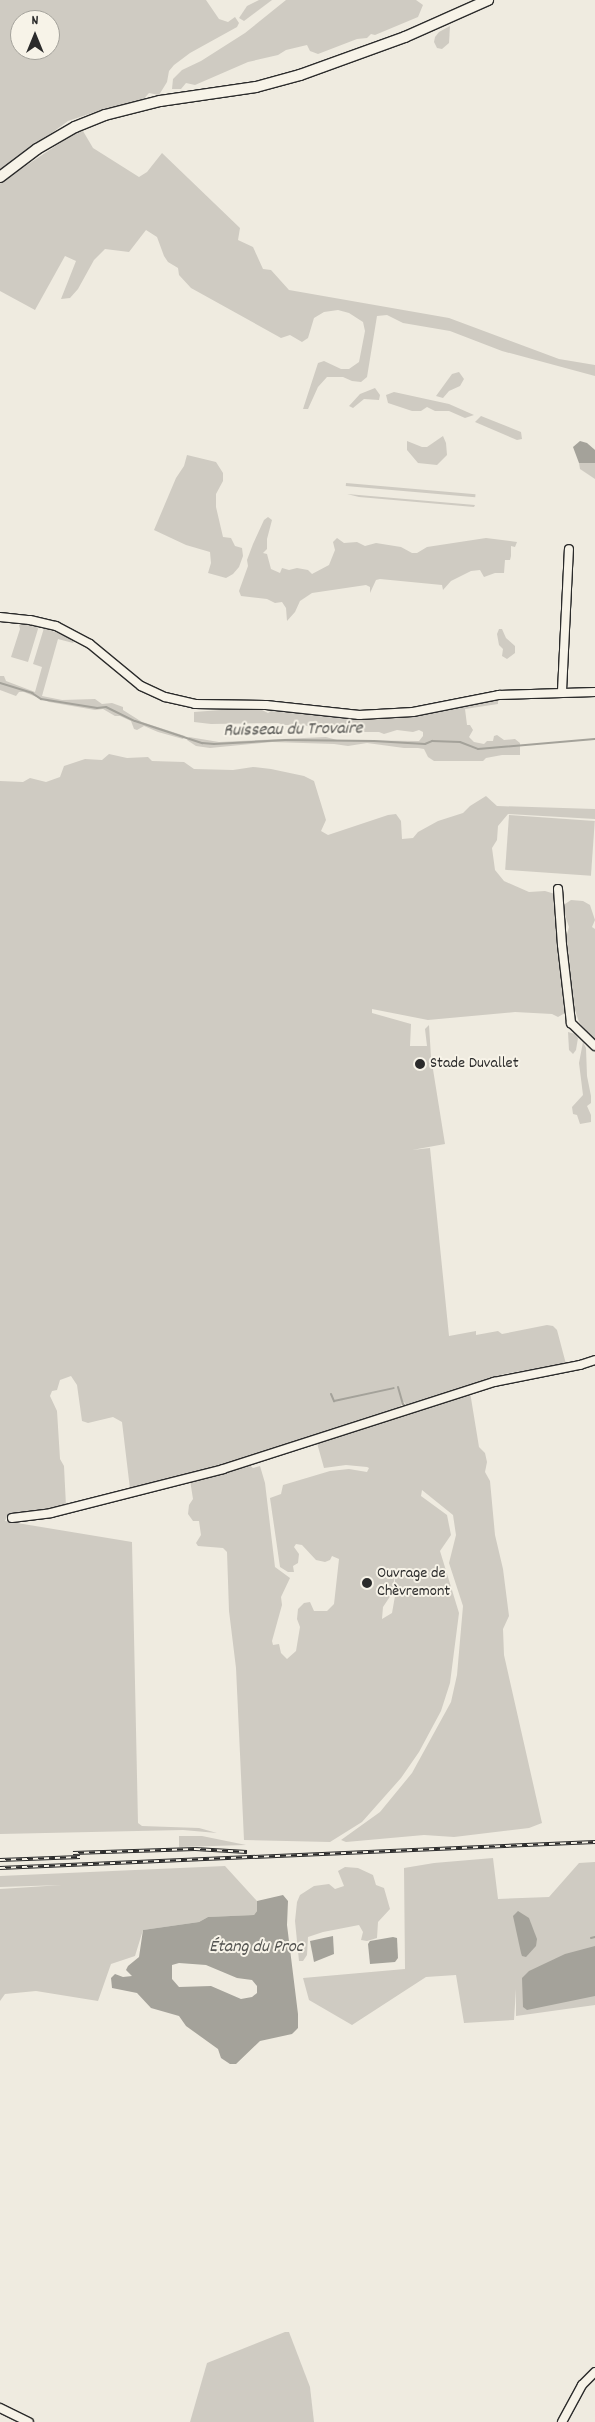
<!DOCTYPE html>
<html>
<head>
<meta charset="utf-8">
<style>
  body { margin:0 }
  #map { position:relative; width:595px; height:2422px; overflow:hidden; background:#efebe0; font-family:Dekko,sans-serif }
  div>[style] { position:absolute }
  .green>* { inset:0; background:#cfcbc2; transform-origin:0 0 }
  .water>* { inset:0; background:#a4a29a }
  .stream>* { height:2px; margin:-1px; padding:0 1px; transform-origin:1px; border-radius:1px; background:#a4a29a }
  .roads { filter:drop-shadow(1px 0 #2b2b2b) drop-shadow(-1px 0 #2b2b2b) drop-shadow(0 1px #2b2b2b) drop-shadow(0 -1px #2b2b2b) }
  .minor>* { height:8px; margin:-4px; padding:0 4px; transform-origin:4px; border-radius:4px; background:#f7f3e8 }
  .major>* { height:10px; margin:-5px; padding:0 5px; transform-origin:5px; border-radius:5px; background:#f7f3e8 }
  .rail>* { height:4px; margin-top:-2px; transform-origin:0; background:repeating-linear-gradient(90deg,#f7f3e8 0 5.5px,#2b2b2b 0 11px); box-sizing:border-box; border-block:1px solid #2b2b2b }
  .dots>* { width:14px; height:14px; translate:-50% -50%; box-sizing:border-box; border:2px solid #f7f3e8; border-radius:50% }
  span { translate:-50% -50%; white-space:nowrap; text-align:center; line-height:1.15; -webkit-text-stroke:4px #f7f3e8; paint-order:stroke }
  .poi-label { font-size:16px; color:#2b2b2b }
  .left { translate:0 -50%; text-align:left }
  .water-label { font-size:18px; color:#555552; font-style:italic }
  .north { position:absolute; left:10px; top:10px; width:50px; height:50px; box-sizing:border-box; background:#f7f3e8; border:1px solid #a5a39c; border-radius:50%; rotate:0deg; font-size:14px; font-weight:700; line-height:20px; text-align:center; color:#2b2b2b }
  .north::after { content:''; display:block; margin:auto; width:18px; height:22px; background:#2b2b2b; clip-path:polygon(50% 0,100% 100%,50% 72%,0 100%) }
</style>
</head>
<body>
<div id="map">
  <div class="green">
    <i style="clip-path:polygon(evenodd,0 0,206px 0,219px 19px,228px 22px,235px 17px,239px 23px,237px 27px,190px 53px,174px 65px,169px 71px,167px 82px,159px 95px,149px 93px,142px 101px,107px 108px,68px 121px,0 171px,0 0,20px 20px,50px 20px,50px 50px,20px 50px,20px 20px)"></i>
    <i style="clip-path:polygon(259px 0,272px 0,244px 21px,239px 18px,247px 6px)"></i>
    <i style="clip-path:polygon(286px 0,416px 0,423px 5px,418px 17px,375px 35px,371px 34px,367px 38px,357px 39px,318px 54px,310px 51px,307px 45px,286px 50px,278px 55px,248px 62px,195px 85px,186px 83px,181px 89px,172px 89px,173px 79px,182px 70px,201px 61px,245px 33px)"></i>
    <i style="clip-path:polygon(450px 26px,449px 43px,442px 49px,437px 48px,434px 42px,435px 37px,439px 32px)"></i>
    <i style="clip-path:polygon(83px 131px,93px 148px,139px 177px,147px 172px,162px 153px,240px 228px,238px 240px,253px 247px,263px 269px,271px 270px,289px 290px,449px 318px,559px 359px,595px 365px,595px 376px,502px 351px,450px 331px,403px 323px,387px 315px,377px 316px,367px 377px,361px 382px,352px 381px,343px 377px,327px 377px,318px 387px,308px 409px,303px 409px,318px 363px,324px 361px,341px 369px,349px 369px,359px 362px,365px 331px,363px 322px,349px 313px,338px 310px,324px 312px,314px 318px,308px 338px,302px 342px,290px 335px,281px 338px,191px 288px,179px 275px,178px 268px,168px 262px,164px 256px,157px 237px,146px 230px,129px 252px,105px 249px,94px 260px,78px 289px,70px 298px,61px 299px,76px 261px,65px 256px,35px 310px,0 291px,0 183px,75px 133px)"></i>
    <i style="clip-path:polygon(459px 372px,464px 379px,460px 386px,449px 391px,443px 398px,436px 396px,452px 374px)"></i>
    <i style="clip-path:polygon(375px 388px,380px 395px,379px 400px,364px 399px,353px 408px,349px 406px,360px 394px)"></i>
    <i style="clip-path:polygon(394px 392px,449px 404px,474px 415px,465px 418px,449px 411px,435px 411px,427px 407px,421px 411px,412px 411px,388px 403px,386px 395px)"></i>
    <i style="clip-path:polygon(481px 416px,521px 432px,522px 439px,517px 440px,475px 422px)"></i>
    <i style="clip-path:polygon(443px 436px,446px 443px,447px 455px,437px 465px,418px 463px,407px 450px,407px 441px,422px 447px,427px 447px)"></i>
    <i style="clip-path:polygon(187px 455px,216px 462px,223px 473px,223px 481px,216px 494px,216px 507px,223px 537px,231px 538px,235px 546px,242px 548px,243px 556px,239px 567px,233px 574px,226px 578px,208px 573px,211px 563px,210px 552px,186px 545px,154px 530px,176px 478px,184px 466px)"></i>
    <i style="clip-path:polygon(579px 463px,595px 463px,595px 479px,580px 469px)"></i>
    <i style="left:346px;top:483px;width:130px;height:3px;rotate:5deg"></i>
    <i style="clip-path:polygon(347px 494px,475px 505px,474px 507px,359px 497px)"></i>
    <i style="clip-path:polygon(268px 517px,272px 520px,267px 539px,267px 549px,263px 553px,267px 554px,271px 569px,280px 573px,282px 568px,289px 570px,297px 568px,308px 570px,312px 574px,329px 565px,335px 550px,333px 542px,337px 538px,344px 543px,357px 542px,365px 546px,376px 543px,401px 547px,412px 553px,417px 553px,427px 547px,486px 538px,517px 542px,515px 547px,511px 546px,511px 556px,510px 560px,505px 560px,504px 573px,495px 573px,484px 577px,480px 570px,471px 571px,451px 581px,443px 590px,442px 585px,380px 579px,376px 580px,370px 593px,370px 587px,366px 585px,312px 593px,300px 601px,295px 612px,287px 621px,286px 608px,282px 602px,275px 603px,267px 599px,241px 596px,239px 591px,248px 566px,247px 560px,253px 544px,264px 520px)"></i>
    <i style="clip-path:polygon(28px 624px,37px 625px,38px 629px,28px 662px,11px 657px,20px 629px,19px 625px)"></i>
    <i style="clip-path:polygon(44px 628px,75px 639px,73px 643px,58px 639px,42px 696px,62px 700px,95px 699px,102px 704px,112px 703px,123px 707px,123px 710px,142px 722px,185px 736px,183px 739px,158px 732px,144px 726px,137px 730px,134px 729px,131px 721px,120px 716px,115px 716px,103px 709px,95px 710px,49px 702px,24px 692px,19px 692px,16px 696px,0 690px,0 676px,4px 676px,6px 681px,35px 692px,42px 667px,33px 664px)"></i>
    <i style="clip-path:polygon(499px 629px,502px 629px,506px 638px,515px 646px,515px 653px,507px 659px,502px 656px,503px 649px,499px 645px,497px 634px)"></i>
    <i style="clip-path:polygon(495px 699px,498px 701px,498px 704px,465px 709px,467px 725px,470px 725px,473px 730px,469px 737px,474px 742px,484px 744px,487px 741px,493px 741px,494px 736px,497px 735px,504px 740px,515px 739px,520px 743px,520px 755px,502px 755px,486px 758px,483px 761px,434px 761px,428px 757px,424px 749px,418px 748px,404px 748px,367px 743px,348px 746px,334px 744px,272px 742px,210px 748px,196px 746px,187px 740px,189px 737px,219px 742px,326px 737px,337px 740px,419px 741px,423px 736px,423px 732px,419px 730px,413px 732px,397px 730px,384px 734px,379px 732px,362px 732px,332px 727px,324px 730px,303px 725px,284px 725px,278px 723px,211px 724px,194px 722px,194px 712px,248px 708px,260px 709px,268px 713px,271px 711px,346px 717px,392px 717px,424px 714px)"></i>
    <i style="clip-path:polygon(109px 754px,127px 758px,148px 757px,152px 761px,184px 762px,194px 769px,233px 770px,253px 767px,271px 769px,304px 776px,314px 781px,326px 820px,321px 831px,328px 835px,388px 815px,396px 814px,401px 821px,402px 839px,413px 838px,418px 832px,438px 821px,463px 813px,470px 806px,486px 796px,497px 806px,595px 809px,595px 819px,508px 814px,498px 826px,497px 840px,492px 848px,495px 870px,504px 881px,529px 892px,545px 891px,555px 894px,559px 917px,555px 930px,559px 932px,566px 1005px,565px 1013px,558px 1017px,552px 1014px,515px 1012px,428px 1020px,372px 1009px,372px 1013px,411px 1024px,410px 1046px,427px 1046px,425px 1029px,429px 1025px,431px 1057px,445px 1144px,412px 1150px,430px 1148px,449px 1336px,476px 1331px,476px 1335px,498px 1331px,502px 1334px,547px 1325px,553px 1326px,557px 1330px,566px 1364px,504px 1374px,407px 1406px,404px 1402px,394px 1413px,249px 1459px,130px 1489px,122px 1422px,113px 1417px,88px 1423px,82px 1421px,77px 1385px,71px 1376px,60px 1380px,57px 1390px,52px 1391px,50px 1396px,57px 1411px,60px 1459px,64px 1466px,66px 1506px,27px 1514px,9px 1513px,5px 1521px,132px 1542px,138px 1823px,142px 1826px,199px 1828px,217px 1833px,183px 1830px,0 1834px,0 781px,23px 782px,30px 778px,46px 782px,60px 777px,64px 766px,85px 759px,102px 760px)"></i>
    <i style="left:509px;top:815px;width:86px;height:55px;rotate:4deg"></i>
    <i style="clip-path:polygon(571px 900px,583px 901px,590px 905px,595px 920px,592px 927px,595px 929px,595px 1041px,579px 1022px,573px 1004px,565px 942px,569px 927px,562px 906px)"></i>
    <i style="clip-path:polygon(568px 1032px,575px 1034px,578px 1038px,576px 1050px,573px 1054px,569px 1050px)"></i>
    <i style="clip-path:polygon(583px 1042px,586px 1048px,587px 1076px,591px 1096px,591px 1103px,587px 1106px,591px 1115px,591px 1122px,580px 1124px,577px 1115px,573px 1114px,572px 1107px,583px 1095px,579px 1063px)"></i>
    <i style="clip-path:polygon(evenodd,470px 1392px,479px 1447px,485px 1453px,487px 1462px,485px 1472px,490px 1481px,495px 1535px,503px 1569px,509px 1616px,503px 1629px,504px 1655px,542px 1823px,529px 1828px,454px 1837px,424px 1835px,346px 1842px,341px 1840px,380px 1812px,412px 1773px,451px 1702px,457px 1675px,463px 1606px,449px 1563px,456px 1535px,453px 1515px,422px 1490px,421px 1496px,447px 1515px,451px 1535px,440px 1551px,459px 1613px,450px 1683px,441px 1711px,419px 1752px,401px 1778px,362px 1822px,330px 1842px,244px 1840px,236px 1668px,229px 1611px,227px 1552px,223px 1548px,198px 1546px,196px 1543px,201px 1535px,199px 1521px,193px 1521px,188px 1514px,189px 1505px,193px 1499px,190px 1480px,248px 1464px,253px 1468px,260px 1466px,265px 1483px,275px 1567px,290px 1578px,281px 1597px,282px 1605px,272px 1641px,273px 1645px,279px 1644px,281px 1653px,287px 1659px,296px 1651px,300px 1627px,297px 1619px,298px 1609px,304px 1603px,310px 1602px,314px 1611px,327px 1611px,334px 1604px,339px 1559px,332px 1556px,330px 1560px,325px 1562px,316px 1560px,302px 1545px,296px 1544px,294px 1547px,299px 1554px,298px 1563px,293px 1566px,294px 1572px,288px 1572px,280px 1567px,270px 1498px,281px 1494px,283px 1485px,330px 1471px,349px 1469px,367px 1472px,369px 1468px,367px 1467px,346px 1465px,324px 1468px,317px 1443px,470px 1392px,395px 1576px,395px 1596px,392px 1613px,382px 1619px,383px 1607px,391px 1595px,395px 1576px)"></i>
    <i style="clip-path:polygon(179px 1836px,202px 1836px,246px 1845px,179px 1847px)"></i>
    <i style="clip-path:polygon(493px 1858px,498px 1899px,549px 1897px,579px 1863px,595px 1862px,595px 2005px,516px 2016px,516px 1989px,514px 2020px,464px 2023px,456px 1975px,426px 1977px,352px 2025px,309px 2000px,303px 1978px,405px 1969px,404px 1868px,434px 1863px)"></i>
    <i style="clip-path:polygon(225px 1866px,257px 1901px,257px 1911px,254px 1915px,208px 1917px,199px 1922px,143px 1930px,135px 1956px,111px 1964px,98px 2001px,36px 1991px,5px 1994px,0 2001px,0 1889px,62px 1885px,0 1887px,0 1876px)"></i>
    <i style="clip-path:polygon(345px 1867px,358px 1868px,373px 1875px,376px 1885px,384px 1888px,390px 1909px,378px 1922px,377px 1938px,367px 1941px,361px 1940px,363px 1932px,359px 1925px,323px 1932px,308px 1937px,307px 1955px,303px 1961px,299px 1961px,295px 1921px,297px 1902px,300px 1895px,314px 1886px,329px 1884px,335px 1889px,344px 1886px,338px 1871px)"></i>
    <i style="clip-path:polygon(285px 2332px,289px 2332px,310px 2387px,314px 2422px,190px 2422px,207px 2363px)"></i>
  </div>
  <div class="water">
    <i style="clip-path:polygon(580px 441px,587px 443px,595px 450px,595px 463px,579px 463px,573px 447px)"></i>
    <i style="clip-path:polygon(evenodd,283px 1895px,288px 1901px,287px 1925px,298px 2014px,298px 2028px,292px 2034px,260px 2041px,236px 2064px,230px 2064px,221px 2058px,218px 2049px,186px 2026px,179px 2016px,151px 2008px,137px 1993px,112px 1988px,111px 1978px,115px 1974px,123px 1977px,132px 1976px,126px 1970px,128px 1966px,139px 1957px,143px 1930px,199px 1922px,208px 1917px,254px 1915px,257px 1911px,257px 1901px,283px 1895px,179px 1963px,206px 1965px,237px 1978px,252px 1980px,257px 1986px,257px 1993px,252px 1997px,241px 1999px,211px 1986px,179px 1987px,172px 1979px,172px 1965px,179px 1963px)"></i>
    <i style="clip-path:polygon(518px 1911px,529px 1918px,537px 1939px,536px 1946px,526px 1957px,522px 1956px,521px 1953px,513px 1916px)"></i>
    <i style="clip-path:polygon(333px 1936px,334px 1954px,314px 1962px,310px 1941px)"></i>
    <i style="clip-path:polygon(393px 1937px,397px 1938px,398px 1958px,395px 1962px,370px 1964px,368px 1944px,370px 1941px)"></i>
    <i style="clip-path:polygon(595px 1946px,595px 1996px,527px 2010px,523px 2007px,522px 1978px,529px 1971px,565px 1954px)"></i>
  </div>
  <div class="stream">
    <i style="left:0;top:683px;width:34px;rotate:17deg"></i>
    <i style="left:32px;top:693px;width:11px;rotate:34deg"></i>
    <i style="left:41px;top:699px;width:57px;rotate:9.1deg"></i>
    <i style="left:97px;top:708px;width:9px;rotate:-6deg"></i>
    <i style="left:106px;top:707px;width:32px;rotate:26deg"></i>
    <i style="left:135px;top:721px;width:71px;rotate:18.2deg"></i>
    <i style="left:202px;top:743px;width:12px;rotate:5deg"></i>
    <i style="left:214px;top:744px;width:71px;rotate:-3.2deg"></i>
    <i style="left:285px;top:740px;width:89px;rotate:0.6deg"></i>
    <i style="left:374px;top:741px;width:51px;rotate:3.4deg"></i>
    <i style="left:425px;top:744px;width:8px;rotate:-23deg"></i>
    <i style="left:432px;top:741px;width:28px;rotate:2deg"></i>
    <i style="left:460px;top:742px;width:19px;rotate:21deg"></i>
    <i style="left:478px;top:749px;width:117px;rotate:-4.9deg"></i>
    <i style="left:499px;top:1377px;width:19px;rotate:-12deg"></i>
    <i style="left:398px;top:1387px;width:18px;rotate:74deg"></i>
    <i style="left:403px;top:1404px;width:4px;rotate:45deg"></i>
    <i style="left:331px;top:1394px;width:8px;rotate:67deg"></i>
    <i style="left:334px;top:1401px;width:61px;rotate:-12.2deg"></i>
    <i style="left:591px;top:1938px;width:4px;rotate:-14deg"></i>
  </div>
  <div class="roads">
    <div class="minor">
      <i style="left:0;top:617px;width:30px;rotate:6deg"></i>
      <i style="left:30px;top:620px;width:27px;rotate:13deg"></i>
      <i style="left:56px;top:626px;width:38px;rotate:28deg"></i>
      <i style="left:90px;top:644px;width:66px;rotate:39.5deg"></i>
      <i style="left:141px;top:686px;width:26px;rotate:25deg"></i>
      <i style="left:165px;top:697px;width:31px;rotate:13deg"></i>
      <i style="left:195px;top:704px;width:71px;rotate:0.8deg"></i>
      <i style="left:266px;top:705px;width:94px;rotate:6.1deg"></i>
      <i style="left:359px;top:715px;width:54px;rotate:-3.2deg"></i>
      <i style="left:413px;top:712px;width:88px;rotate:-11.2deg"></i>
      <i style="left:499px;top:695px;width:96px;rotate:-1.8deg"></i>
      <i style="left:562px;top:691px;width:142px;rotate:-87.2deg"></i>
      <i style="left:558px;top:889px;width:56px;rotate:85.9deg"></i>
      <i style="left:562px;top:945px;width:79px;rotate:83.4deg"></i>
      <i style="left:571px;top:1023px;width:33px;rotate:44deg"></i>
      <i style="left:12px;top:1518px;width:39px;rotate:-7deg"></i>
      <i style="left:51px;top:1513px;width:178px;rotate:-14.3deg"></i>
      <i style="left:223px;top:1469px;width:285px;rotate:-17.8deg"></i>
      <i style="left:494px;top:1382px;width:88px;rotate:-11.2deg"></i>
      <i style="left:580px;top:1365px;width:16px;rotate:-18deg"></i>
      <i style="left:0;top:2408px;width:32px;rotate:26deg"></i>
      <i style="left:562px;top:2422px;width:42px;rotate:-61.6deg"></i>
      <i style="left:582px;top:2385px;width:18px;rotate:-45deg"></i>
    </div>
    <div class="major">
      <i style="left:0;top:177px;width:46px;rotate:-37.1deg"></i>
      <i style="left:37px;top:149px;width:44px;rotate:-30.1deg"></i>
      <i style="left:75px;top:127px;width:32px;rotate:-22deg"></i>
      <i style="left:105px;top:115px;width:57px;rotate:-14.3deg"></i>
      <i style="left:160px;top:101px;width:97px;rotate:-8.3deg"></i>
      <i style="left:256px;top:87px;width:46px;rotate:-15.3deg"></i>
      <i style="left:300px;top:75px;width:112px;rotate:-19.9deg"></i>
      <i style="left:405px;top:37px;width:91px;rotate:-24deg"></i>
    </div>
  </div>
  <div class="rail">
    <i style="left:73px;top:1853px;width:122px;rotate:-1.9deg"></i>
    <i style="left:195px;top:1849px;width:52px;rotate:3.3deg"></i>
    <i style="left:0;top:1860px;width:80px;rotate:-2.1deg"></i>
    <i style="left:0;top:1868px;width:596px;rotate:-2.5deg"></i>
  </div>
  <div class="dots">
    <i style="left:420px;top:1064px;background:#2b2b2b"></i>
    <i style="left:367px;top:1583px;background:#2b2b2b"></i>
  </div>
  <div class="poi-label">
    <span class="left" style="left:430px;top:1064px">Stade Duvallet</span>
    <span class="left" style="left:377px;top:1583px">Ouvrage de<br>Chèvremont</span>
  </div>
  <div class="water-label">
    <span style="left:293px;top:731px;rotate:-1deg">Ruisseau du Trovaire</span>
    <span style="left:256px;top:1948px">Étang du Proc</span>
  </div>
  <div class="north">N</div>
</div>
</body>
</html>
